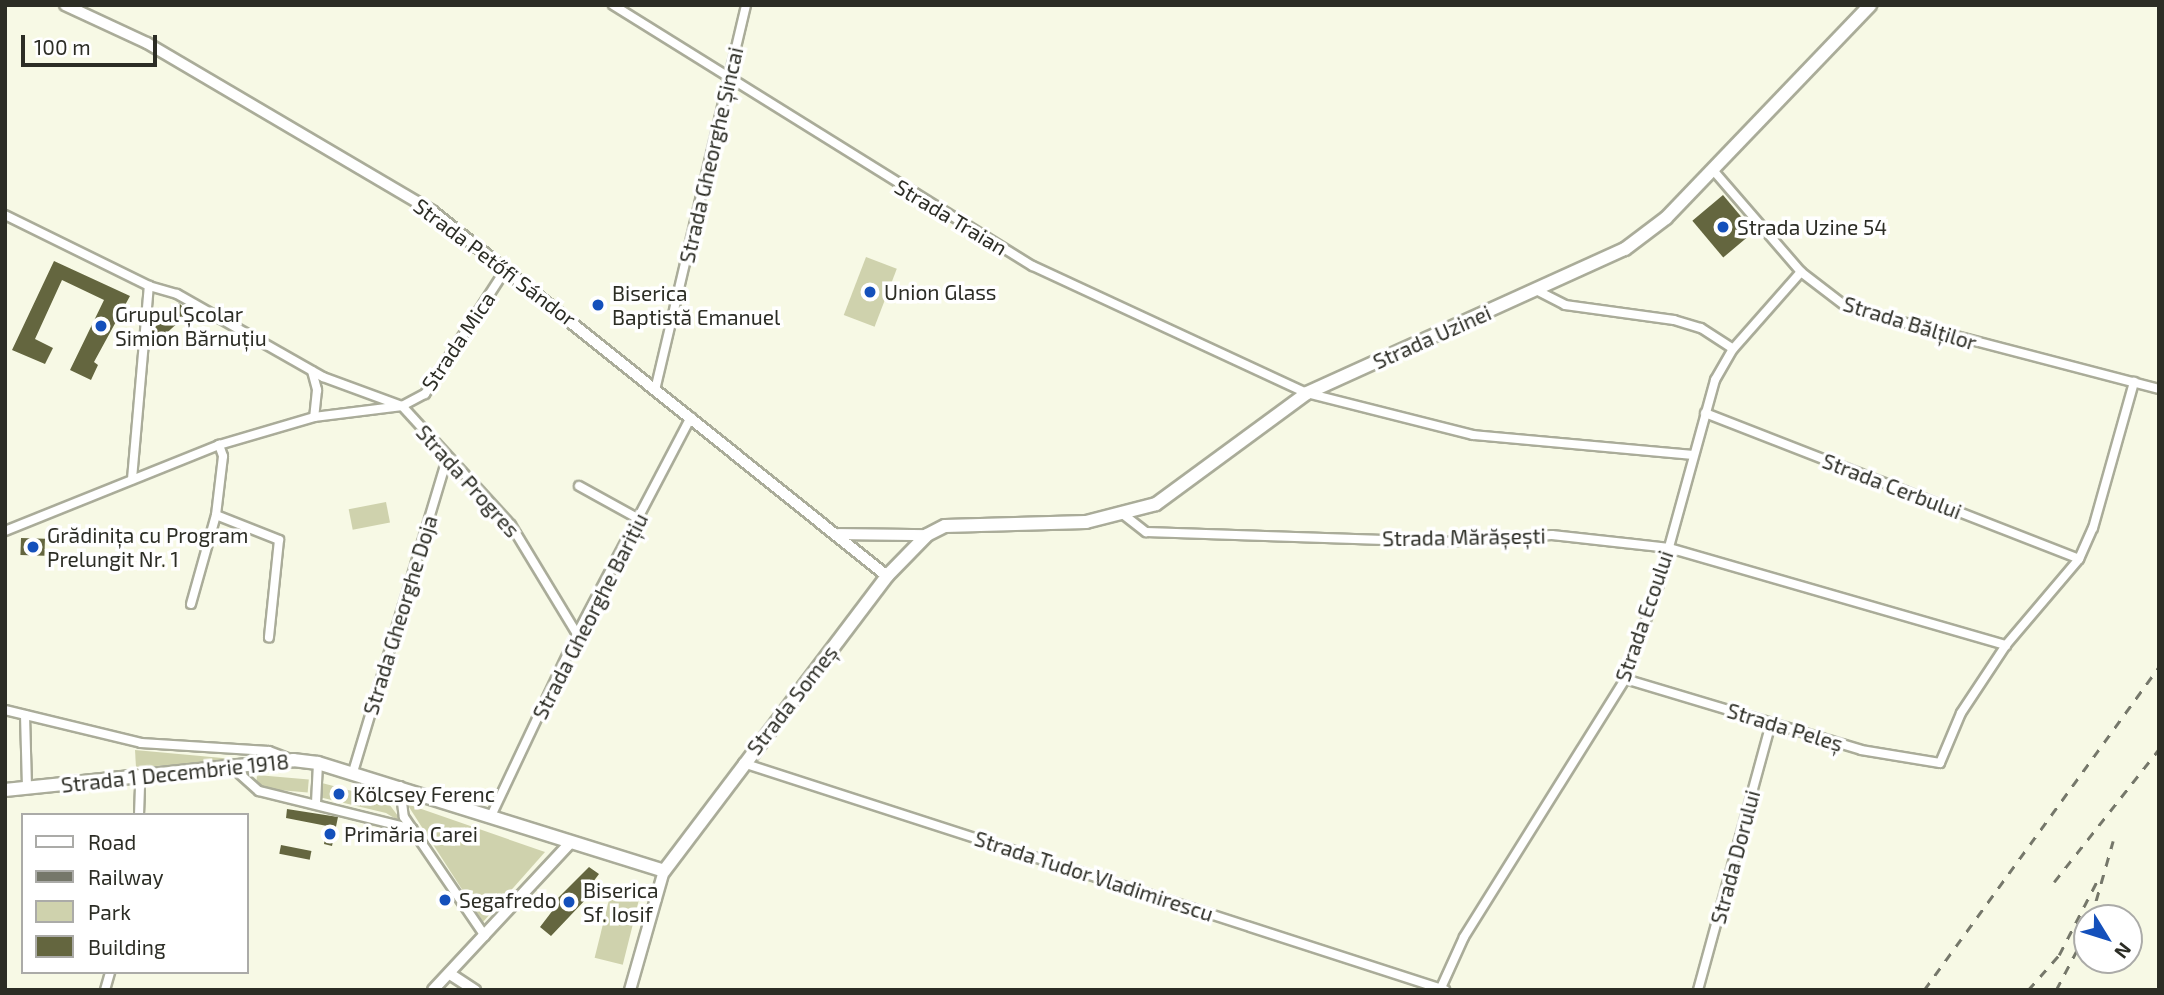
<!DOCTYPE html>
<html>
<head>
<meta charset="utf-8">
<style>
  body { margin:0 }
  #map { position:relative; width:2164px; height:995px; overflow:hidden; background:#f7f9e5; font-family:"Exo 2",sans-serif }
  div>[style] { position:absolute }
  .green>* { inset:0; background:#cfd2ad; transform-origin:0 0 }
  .building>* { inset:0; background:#64663f; transform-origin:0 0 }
  .roads { filter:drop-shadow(2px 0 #aaac99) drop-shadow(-2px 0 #aaac99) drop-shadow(0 2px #aaac99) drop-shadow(0 -2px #aaac99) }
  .minor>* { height:8px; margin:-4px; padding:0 4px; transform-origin:4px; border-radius:4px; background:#fff }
  .tertiary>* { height:10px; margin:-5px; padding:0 5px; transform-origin:5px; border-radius:5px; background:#fff }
  .secondary>* { height:10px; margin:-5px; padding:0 5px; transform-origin:5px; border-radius:5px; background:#fff }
  .primary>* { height:12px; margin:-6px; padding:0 6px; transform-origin:6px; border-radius:6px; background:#fff }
  .rail>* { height:2.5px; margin-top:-1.25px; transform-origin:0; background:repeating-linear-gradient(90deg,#75776a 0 9px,transparent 0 18px) }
  .dots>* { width:19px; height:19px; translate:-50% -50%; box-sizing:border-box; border:4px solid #fff; border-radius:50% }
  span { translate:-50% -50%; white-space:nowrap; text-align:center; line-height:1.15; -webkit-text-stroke:7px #fff; paint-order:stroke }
  .street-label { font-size:21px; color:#2c2d25 }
  .poi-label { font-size:21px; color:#2c2d25 }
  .left { translate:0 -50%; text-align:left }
  .frame { position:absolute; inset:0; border:7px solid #2c2d25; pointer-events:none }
  .legend { position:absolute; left:21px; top:813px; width:228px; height:161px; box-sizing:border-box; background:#fff; border:2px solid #ababa8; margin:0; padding:9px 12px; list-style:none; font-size:21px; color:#2c2d25 }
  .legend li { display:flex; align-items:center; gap:14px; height:35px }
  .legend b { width:35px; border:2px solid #ababa8 }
  .north { position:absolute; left:2073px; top:904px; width:70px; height:70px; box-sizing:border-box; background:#fff; border:2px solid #ababa8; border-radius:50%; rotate:128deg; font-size:19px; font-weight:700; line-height:28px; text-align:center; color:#2c2d25 }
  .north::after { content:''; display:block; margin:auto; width:24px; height:32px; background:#1450bb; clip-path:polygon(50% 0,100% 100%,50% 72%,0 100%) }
  .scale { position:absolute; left:21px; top:35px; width:136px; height:32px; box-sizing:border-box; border:4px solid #2c2d25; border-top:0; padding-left:9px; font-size:21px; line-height:24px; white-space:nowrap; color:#2c2d25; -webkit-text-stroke:5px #fff; paint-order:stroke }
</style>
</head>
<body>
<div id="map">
  <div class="green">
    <i style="left:866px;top:257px;width:33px;height:62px;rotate:21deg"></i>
    <i style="left:386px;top:502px;width:21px;height:38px;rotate:79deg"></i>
    <i style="clip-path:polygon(135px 750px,255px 761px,136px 767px)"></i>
    <i style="left:257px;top:775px;width:52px;height:13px;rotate:5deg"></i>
    <i style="clip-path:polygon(322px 783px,386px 800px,404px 824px,386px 813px,319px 797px)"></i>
    <i style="clip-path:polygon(407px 804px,545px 852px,483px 922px)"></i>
    <i style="left:613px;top:884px;width:29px;height:76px;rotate:14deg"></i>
  </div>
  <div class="building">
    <i style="left:1723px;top:195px;width:48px;height:40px;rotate:50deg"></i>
    <i style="clip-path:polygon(54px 261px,130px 296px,94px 362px,98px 365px,91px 380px,70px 370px,104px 300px,62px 280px,35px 339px,53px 348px,45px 364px,12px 350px)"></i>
    <i style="clip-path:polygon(179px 303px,189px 313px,153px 345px,152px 330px)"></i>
    <i style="left:21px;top:538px;width:24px;height:17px;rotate:2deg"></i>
    <i style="clip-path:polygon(287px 809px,338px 817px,332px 846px,324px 844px,327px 826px,286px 818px)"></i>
    <i style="left:281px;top:845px;width:31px;height:9px;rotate:11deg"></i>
    <i style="clip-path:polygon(589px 867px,599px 874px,584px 894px,588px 897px,551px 936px,540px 927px,553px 910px,549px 907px)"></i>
  </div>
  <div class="roads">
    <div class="minor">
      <i style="left:613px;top:5px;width:494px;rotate:31.9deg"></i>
      <i style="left:1033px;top:266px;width:302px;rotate:24.9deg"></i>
      <i style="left:1307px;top:393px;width:171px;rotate:14.2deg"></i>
      <i style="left:1473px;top:435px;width:220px;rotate:5.2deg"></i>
      <i style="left:1713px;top:170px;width:135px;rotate:49.2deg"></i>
      <i style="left:1801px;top:272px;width:59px;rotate:37.5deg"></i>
      <i style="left:1848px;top:308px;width:321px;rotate:14.6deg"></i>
      <i style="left:5px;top:215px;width:161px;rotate:26.2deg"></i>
      <i style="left:149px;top:286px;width:29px;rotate:16deg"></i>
      <i style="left:177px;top:294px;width:168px;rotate:29.6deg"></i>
      <i style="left:323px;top:377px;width:84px;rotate:20.2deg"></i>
      <i style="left:402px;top:406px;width:26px;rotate:-28deg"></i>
      <i style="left:425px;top:394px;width:149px;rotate:-57.1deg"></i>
      <i style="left:1538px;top:291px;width:30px;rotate:27deg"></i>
      <i style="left:1565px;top:305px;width:110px;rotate:7.8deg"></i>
      <i style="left:1674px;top:320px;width:28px;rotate:17deg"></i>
      <i style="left:1701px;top:328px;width:38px;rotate:33deg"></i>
      <i style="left:312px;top:371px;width:20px;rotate:75deg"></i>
      <i style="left:317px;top:390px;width:27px;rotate:96deg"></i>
      <i style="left:656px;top:386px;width:391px;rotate:-76.7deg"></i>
      <i style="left:1705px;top:413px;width:401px;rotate:21.3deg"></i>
      <i style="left:132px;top:479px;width:194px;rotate:-85deg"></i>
      <i style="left:579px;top:486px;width:68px;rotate:28.8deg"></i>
      <i style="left:216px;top:515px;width:68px;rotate:21.6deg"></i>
      <i style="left:279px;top:540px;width:98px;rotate:95.9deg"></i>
      <i style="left:1124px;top:515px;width:28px;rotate:38deg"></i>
      <i style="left:1146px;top:532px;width:298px;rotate:1.9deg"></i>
      <i style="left:1444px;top:542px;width:108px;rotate:-3.7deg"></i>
      <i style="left:1552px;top:535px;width:118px;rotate:6.3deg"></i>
      <i style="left:1669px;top:548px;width:351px;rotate:16.1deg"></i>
      <i style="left:5px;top:531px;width:231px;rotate:-21.9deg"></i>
      <i style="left:219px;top:445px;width:99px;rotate:-16.4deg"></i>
      <i style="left:314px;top:417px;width:89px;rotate:-7.1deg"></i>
      <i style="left:402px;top:406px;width:161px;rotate:47.5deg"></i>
      <i style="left:511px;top:525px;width:127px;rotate:58.8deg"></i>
      <i style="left:191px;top:604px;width:92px;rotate:-74.3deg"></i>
      <i style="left:216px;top:515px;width:59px;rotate:-83.2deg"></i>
      <i style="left:223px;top:456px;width:12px;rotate:-110deg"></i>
      <i style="left:1625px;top:679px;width:246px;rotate:16.7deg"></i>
      <i style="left:1861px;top:750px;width:80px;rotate:9.3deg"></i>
      <i style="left:1940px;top:763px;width:54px;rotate:-67.2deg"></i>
      <i style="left:1961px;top:713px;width:82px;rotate:-56.5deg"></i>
      <i style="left:2006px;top:645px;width:113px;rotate:-49.7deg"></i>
      <i style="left:2079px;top:559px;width:34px;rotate:-66deg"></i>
      <i style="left:2093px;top:528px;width:152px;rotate:-74.3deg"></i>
      <i style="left:5px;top:710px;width:140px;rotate:13.6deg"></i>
      <i style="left:141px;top:743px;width:128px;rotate:3.6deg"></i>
      <i style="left:269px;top:751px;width:19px;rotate:21deg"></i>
      <i style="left:25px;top:715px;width:72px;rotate:88.4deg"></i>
      <i style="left:743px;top:763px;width:738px;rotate:17.92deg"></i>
      <i style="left:232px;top:767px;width:36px;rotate:42deg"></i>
      <i style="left:259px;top:791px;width:158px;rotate:13.9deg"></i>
      <i style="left:353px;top:772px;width:328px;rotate:-73.3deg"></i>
      <i style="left:400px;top:786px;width:31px;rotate:83deg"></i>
      <i style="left:404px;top:817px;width:144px;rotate:55.8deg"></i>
      <i style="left:316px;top:803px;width:40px;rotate:-87.1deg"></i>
      <i style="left:139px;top:815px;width:38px;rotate:-88deg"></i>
      <i style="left:491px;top:816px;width:201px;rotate:-64.7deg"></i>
      <i style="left:577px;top:634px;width:245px;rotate:-62.3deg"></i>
      <i style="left:105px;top:990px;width:19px;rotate:-74deg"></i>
      <i style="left:1440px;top:990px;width:58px;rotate:-65.6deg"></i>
      <i style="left:1464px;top:937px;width:304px;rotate:-58deg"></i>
      <i style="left:1625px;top:679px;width:98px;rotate:-70.3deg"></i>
      <i style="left:1658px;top:587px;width:215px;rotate:-74.6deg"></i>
      <i style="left:1715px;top:380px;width:36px;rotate:-60deg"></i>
      <i style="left:1733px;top:349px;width:103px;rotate:-48.6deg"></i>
      <i style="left:1698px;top:990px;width:277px;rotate:-74.7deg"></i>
    </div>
    <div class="tertiary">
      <i style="left:450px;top:974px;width:30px;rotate:33deg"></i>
      <i style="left:433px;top:990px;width:201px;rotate:-47deg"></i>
    </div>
    <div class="secondary">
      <i style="left:65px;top:5px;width:90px;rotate:24.9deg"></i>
      <i style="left:147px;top:43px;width:331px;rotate:30.5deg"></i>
      <i style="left:432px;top:211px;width:583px;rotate:38.74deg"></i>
      <i style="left:839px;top:534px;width:88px;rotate:0.7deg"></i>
      <i style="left:630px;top:990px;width:124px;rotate:-74.1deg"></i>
    </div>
    <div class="primary">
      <i style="left:5px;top:790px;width:290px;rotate:-5.9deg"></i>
      <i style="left:293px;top:760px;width:25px;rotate:7deg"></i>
      <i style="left:318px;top:763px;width:362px;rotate:17.3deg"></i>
      <i style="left:664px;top:871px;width:370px;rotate:-52.9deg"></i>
      <i style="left:887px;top:576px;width:57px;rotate:-45.7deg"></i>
      <i style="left:927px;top:535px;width:20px;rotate:-27deg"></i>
      <i style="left:945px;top:526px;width:141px;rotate:-1.6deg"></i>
      <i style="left:1086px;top:522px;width:72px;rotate:-14.4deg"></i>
      <i style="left:1156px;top:504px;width:187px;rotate:-36.3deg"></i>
      <i style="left:1307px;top:393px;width:349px;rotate:-24.4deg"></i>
      <i style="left:1625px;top:249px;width:51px;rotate:-37.1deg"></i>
      <i style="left:1666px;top:218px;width:295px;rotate:-46.2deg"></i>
    </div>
  </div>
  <div class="rail">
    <i style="left:2054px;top:882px;width:169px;rotate:-51.7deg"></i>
    <i style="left:2091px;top:918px;width:80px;rotate:-74.1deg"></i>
    <i style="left:1924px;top:990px;width:400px;rotate:-54deg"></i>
    <i style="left:2028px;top:990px;width:47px;rotate:-48.5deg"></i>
    <i style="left:2059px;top:955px;width:85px;rotate:-62.8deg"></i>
    <i style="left:2056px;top:990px;width:67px;rotate:-62.3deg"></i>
  </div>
  <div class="dots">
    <i style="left:1723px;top:227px;background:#1450bb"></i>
    <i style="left:870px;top:292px;background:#1450bb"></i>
    <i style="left:598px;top:305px;background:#1450bb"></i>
    <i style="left:101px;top:326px;background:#1450bb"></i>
    <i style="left:33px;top:547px;background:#1450bb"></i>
    <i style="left:339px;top:794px;background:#1450bb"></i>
    <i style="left:330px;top:834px;background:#1450bb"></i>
    <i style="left:445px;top:900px;background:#1450bb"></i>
    <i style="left:569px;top:902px;background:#1450bb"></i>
  </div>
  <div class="street-label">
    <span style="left:711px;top:155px;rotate:-77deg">Strada Gheorghe Șincai</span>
    <span style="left:951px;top:217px;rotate:31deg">Strada Traian</span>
    <span style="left:495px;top:262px;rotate:37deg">Strada Petőfi Sándor</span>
    <span style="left:1910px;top:323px;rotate:17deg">Strada Bălților</span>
    <span style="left:1432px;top:337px;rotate:-24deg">Strada Uzinei</span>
    <span style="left:458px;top:341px;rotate:-56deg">Strada Mica</span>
    <span style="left:468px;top:481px;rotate:48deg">Strada Progres</span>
    <span style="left:1892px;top:486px;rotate:21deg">Strada Cerbului</span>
    <span style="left:1464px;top:537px;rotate:-1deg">Strada Mărășești</span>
    <span style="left:400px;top:615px;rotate:-73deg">Strada Gheorghe Doja</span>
    <span style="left:590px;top:616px;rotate:-63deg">Strada Gheorghe Barițiu</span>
    <span style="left:1644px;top:616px;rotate:-71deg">Strada Ecoului</span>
    <span style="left:792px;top:700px;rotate:-52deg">Strada Someș</span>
    <span style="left:1785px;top:727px;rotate:17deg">Strada Peleș</span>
    <span style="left:175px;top:773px;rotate:-6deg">Strada 1 Decembrie 1918</span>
    <span style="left:1735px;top:857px;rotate:-75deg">Strada Dorului</span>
    <span style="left:1094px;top:876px;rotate:18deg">Strada Tudor Vladimirescu</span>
  </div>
  <div class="poi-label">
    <span class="left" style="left:1737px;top:227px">Strada Uzine 54</span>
    <span class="left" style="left:884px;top:292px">Union Glass</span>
    <span class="left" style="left:612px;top:305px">Biserica<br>Baptistă Emanuel</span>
    <span class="left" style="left:115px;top:326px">Grupul Școlar<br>Simion Bărnuțiu</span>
    <span class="left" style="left:47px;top:547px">Grădinița cu Program<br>Prelungit Nr. 1</span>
    <span class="left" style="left:353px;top:794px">Kölcsey Ferenc</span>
    <span class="left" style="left:344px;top:834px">Primăria Carei</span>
    <span class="left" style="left:583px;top:902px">Biserica<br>Sf. Iosif</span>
    <span class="left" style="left:459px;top:900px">Segafredo</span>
  </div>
  <div class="frame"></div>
  <ul class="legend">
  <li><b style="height:9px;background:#fff"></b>Road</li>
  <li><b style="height:9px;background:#75776a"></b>Railway</li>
  <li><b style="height:19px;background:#cfd2ad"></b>Park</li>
  <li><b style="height:19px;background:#64663f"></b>Building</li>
  </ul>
  <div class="north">N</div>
  <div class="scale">100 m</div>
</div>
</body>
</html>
